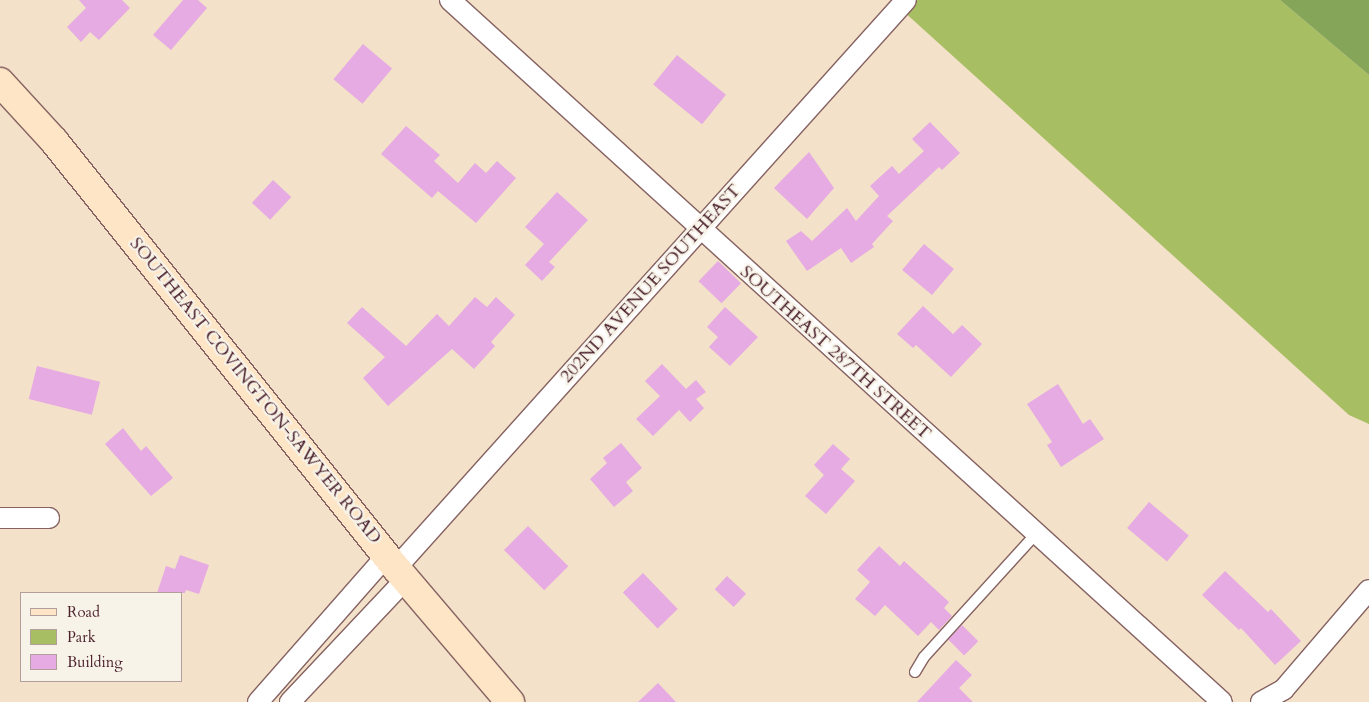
<!DOCTYPE html>
<html>
<head>
<meta charset="utf-8">
<style>
  body { margin:0 }
  #map { position:relative; width:1369px; height:702px; overflow:hidden; background:#f4e1c9; font-family:Cardo,serif }
  div>[style] { position:absolute }
  .green>* { inset:0; background:#a7be63 }
  .forest>* { inset:0; background:#85a559 }
  .building>* { inset:0; background:#e5abe2; transform-origin:0 0 }
  .roads { filter:drop-shadow(1px 0 #866362) drop-shadow(-1px 0 #866362) drop-shadow(0 1px #866362) drop-shadow(0 -1px #866362) }
  .lane>* { height:10px; margin:-5px; padding:0 5px; transform-origin:5px; border-radius:5px; background:#fff }
  .street>* { height:20px; margin:-10px; padding:0 10px; transform-origin:10px; border-radius:10px; background:#fff }
  .secondary>* { height:28px; margin:-14px; padding:0 14px; transform-origin:14px; border-radius:14px; background:#fde5c5 }
  span { translate:-50% -50%; white-space:nowrap; text-align:center; line-height:1.15; -webkit-text-stroke:4.5px #f7f3e8; paint-order:stroke }
  .street-label { font-size:18px; color:#4a1f2b }
  .legend { position:absolute; left:20px; top:592px; width:162px; height:90px; box-sizing:border-box; background:#f7f3e8; border:1px solid #b29e9c; margin:0; padding:6px 9px; list-style:none; font-size:15px; color:#4a1f2b }
  .legend li { display:flex; align-items:center; gap:10px; height:25px }
  .legend b { width:25px; border:1px solid #b29e9c }
</style>
</head>
<body>
<div id="map">
  <div class="green">
    <i style="clip-path:polygon(891px 0,1280px 0,1369px 75px,1369px 424px,1349px 415px)"></i>
  </div>
  <div class="forest">
    <i style="clip-path:polygon(1280px 0,1369px 0,1369px 75px)"></i>
  </div>
  <div class="building">
    <i style="clip-path:polygon(79px 0,122px 0,130px 8px,99px 40px,90px 32px,81px 42px,67px 27px,86px 8px)"></i>
    <i style="clip-path:polygon(183px 0,198px 0,207px 8px,171px 50px,153px 35px)"></i>
    <i style="left:363px;top:44px;width:38px;height:46px;rotate:40deg"></i>
    <i style="left:677px;top:55px;width:63px;height:38px;rotate:39deg"></i>
    <i style="clip-path:polygon(930px 122px,960px 153px,942px 170px,939px 167px,887px 216px,893px 221px,872px 244px,874px 247px,851px 263px,841px 248px,807px 271px,786px 241px,801px 231px,812px 241px,847px 208px,856px 221px,879px 196px,870px 186px,892px 166px,899px 174px,924px 151px,912px 139px)"></i>
    <i style="clip-path:polygon(406px 126px,440px 155px,434px 161px,458px 183px,475px 163px,486px 173px,497px 161px,516px 178px,476px 223px,438px 191px,432px 198px,381px 154px)"></i>
    <i style="clip-path:polygon(809px 152px,834px 188px,807px 219px,774px 188px)"></i>
    <i style="left:273px;top:180px;width:25px;height:31px;rotate:43deg"></i>
    <i style="clip-path:polygon(557px 192px,588px 220px,549px 262px,555px 267px,542px 281px,525px 265px,544px 244px,525px 227px)"></i>
    <i style="left:924px;top:244px;width:39px;height:34px;rotate:40deg"></i>
    <i style="left:718px;top:261px;width:32px;height:28px;rotate:44deg"></i>
    <i style="clip-path:polygon(475px 297px,487px 307px,496px 297px,515px 315px,491px 342px,495px 346px,474px 369px,452px 349px,388px 406px,363px 378px,385px 357px,347px 323px,362px 307px,406px 346px,437px 314px,449px 326px)"></i>
    <i style="clip-path:polygon(923px 306px,953px 334px,962px 325px,982px 344px,951px 377px,916px 345px,913px 348px,897px 334px)"></i>
    <i style="clip-path:polygon(725px 307px,758px 337px,730px 366px,709px 347px,718px 337px,707px 327px)"></i>
    <i style="clip-path:polygon(662px 364px,686px 389px,696px 380px,706px 392px,696px 399px,704px 408px,690px 422px,679px 410px,653px 436px,636px 419px,660px 396px,645px 381px)"></i>
    <i style="left:37px;top:366px;width:65px;height:34px;rotate:14deg"></i>
    <i style="clip-path:polygon(1058px 384px,1083px 424px,1090px 419px,1104px 439px,1061px 467px,1047px 445px,1052px 442px,1027px 404px)"></i>
    <i style="clip-path:polygon(123px 428px,141px 451px,146px 446px,173px 478px,151px 496px,105px 444px)"></i>
    <i style="clip-path:polygon(621px 443px,642px 468px,626px 482px,633px 491px,614px 507px,590px 479px,607px 463px,603px 458px)"></i>
    <i style="clip-path:polygon(833px 444px,850px 459px,841px 469px,855px 481px,826px 514px,805px 496px,824px 475px,814px 465px)"></i>
    <i style="left:1149px;top:502px;width:52px;height:34px;rotate:40deg"></i>
    <i style="left:528px;top:526px;width:57px;height:34px;rotate:45deg"></i>
    <i style="clip-path:polygon(879px 546px,900px 566px,904px 561px,949px 602px,944px 608px,952px 616px,939px 630px,931px 622px,918px 636px,885px 605px,875px 616px,855px 599px,870px 582px,857px 570px)"></i>
    <i style="clip-path:polygon(180px 555px,209px 565px,199px 594px,186px 590px,185px 593px,157px 593px,166px 566px,175px 569px)"></i>
    <i style="clip-path:polygon(1225px 571px,1268px 612px,1271px 609px,1301px 641px,1275px 665px,1241px 628px,1239px 630px,1202px 595px)"></i>
    <i style="left:643px;top:573px;width:50px;height:28px;rotate:46deg"></i>
    <i style="left:727px;top:576px;width:26px;height:18px;rotate:43deg"></i>
    <i style="left:962px;top:625px;width:23px;height:20px;rotate:45deg"></i>
    <i style="clip-path:polygon(956px 660px,972px 675px,959px 688px,973px 702px,917px 702px)"></i>
    <i style="clip-path:polygon(658px 683px,676px 702px,638px 702px)"></i>
  </div>
  <div class="roads">
    <div class="lane">
      <i style="left:915px;top:672px;width:17px;rotate:-59deg"></i>
      <i style="left:924px;top:657px;width:165px;rotate:-47.7deg"></i>
    </div>
    <div class="street">
      <i style="left:450px;top:0;width:1043px;rotate:42.28deg"></i>
      <i style="left:0;top:518px;width:49px"></i>
      <i style="left:396px;top:568px;width:763px;rotate:-48.08deg"></i>
      <i style="left:258px;top:702px;width:196px;rotate:-48.7deg"></i>
      <i style="left:290px;top:702px;width:169px;rotate:-46.7deg"></i>
      <i style="left:1261px;top:702px;width:26px;rotate:-29deg"></i>
      <i style="left:1284px;top:689px;width:130px;rotate:-49.4deg"></i>
    </div>
    <div class="secondary">
      <i style="left:0;top:82px;width:80px;rotate:47.5deg"></i>
      <i style="left:54px;top:141px;width:547px;rotate:51.31deg"></i>
      <i style="left:396px;top:568px;width:176px;rotate:49.6deg"></i>
    </div>
  </div>
  <div class="street-label">
    <span style="left:651px;top:284px;rotate:-48deg">202ND AVENUE SOUTHEAST</span>
    <span style="left:835px;top:353px;rotate:42deg">SOUTHEAST 287TH STREET</span>
    <span style="left:255px;top:391px;rotate:51deg">SOUTHEAST COVINGTON-SAWYER ROAD</span>
  </div>
  <ul class="legend">
  <li><b style="height:6px;background:#fde5c5"></b>Road</li>
  <li><b style="height:14px;background:#a7be63"></b>Park</li>
  <li><b style="height:14px;background:#e5abe2"></b>Building</li>
  </ul>
</div>
</body>
</html>
